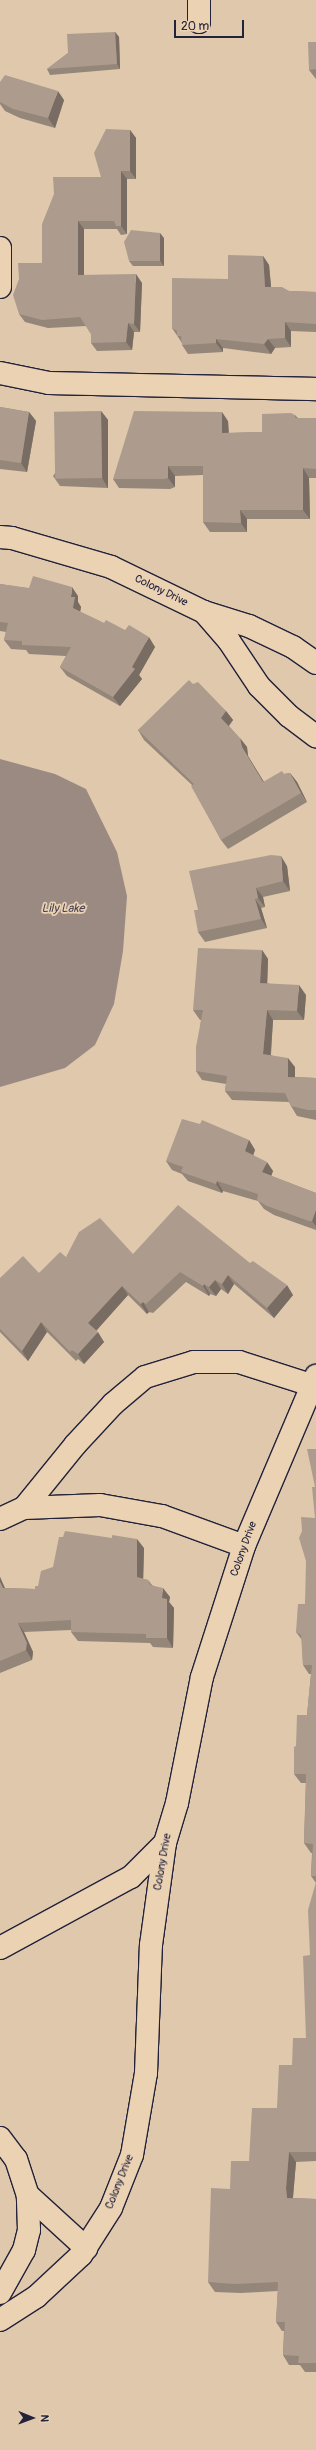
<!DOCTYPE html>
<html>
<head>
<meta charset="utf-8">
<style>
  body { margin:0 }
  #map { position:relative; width:316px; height:2450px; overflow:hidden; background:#dfc8ac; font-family:Pangolin,sans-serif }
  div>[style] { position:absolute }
  .water>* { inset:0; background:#9a8a82 }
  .roads { filter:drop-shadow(1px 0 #22223b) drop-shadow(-1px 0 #22223b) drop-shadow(0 1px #22223b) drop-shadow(0 -1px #22223b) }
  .street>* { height:22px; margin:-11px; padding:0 11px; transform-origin:11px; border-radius:11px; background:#ebd2b3 }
  .wall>* { inset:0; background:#95867a }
  .shaded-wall>* { inset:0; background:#796d63; transform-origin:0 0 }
  .building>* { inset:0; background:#ad9c8e; transform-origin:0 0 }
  span { translate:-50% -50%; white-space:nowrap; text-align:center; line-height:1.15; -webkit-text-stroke:3.5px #ebd2b3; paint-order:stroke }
  .street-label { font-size:11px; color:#22223b }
  .water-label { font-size:12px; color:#464150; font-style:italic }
  .north { position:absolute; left:12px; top:2398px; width:40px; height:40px; -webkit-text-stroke:3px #ebd2b3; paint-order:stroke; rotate:91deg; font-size:11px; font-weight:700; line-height:16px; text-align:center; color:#22223b }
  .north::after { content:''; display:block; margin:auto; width:14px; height:18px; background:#22223b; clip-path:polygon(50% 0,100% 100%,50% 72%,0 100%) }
  .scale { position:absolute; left:174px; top:20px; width:70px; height:18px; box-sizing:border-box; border:2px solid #22223b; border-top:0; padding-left:5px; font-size:12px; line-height:14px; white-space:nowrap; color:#22223b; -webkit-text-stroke:3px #ebd2b3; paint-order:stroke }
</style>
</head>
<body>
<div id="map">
  <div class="water">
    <i style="clip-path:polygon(0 759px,55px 774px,86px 789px,117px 852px,127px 896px,123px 951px,114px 1004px,95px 1045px,65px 1068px,0 1087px)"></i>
  </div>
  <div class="roads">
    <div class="street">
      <i style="left:199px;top:22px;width:22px;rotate:-90deg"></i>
      <i style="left:0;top:248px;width:39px;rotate:90deg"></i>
      <i style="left:0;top:373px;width:50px;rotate:11.5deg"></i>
      <i style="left:49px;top:383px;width:267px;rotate:1.3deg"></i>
      <i style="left:0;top:537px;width:12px;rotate:5deg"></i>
      <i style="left:12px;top:538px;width:103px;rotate:16.3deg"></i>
      <i style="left:111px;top:567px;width:103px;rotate:25.8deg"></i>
      <i style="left:204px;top:612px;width:47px;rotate:17.3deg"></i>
      <i style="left:249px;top:626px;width:49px;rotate:25.5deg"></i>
      <i style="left:293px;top:647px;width:28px;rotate:35deg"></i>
      <i style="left:204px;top:612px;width:38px;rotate:49deg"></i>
      <i style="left:229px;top:641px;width:54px;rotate:56.3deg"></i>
      <i style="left:259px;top:686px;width:42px;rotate:45deg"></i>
      <i style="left:289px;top:716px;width:34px;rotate:37deg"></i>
      <i style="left:24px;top:1508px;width:81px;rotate:-51deg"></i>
      <i style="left:75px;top:1445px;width:56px;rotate:-47.2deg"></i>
      <i style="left:113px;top:1404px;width:42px;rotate:-40.2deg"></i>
      <i style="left:145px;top:1377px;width:51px;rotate:-17deg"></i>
      <i style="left:194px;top:1362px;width:45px"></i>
      <i style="left:239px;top:1362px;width:76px;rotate:17.7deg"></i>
      <i style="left:0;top:1519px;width:26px;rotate:-25deg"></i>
      <i style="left:24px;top:1508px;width:76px;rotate:-2.3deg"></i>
      <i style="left:100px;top:1505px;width:63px;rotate:10.1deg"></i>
      <i style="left:162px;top:1516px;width:87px;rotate:20.1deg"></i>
      <i style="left:0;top:1948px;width:149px;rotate:-28.5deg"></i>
      <i style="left:131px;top:1877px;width:48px;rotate:-45deg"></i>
      <i style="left:0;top:2138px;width:26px;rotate:53deg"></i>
      <i style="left:16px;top:2159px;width:38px;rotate:72deg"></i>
      <i style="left:0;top:2293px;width:49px;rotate:-60.8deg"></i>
      <i style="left:24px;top:2250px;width:21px;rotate:-76deg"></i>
      <i style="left:29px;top:2230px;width:35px;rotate:-92deg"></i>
      <i style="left:28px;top:2195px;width:79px;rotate:42.4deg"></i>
      <i style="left:0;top:2320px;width:43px;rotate:-32.6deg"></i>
      <i style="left:36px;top:2297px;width:62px;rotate:-43deg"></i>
      <i style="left:81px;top:2255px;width:56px;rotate:-57.4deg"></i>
      <i style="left:111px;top:2208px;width:57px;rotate:-68.4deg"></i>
      <i style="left:132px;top:2155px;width:83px;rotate:-80.3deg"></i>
      <i style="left:146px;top:2073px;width:128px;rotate:-87.8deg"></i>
      <i style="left:151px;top:1945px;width:103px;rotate:-82.2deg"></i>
      <i style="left:165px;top:1843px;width:42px;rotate:-73.3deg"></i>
      <i style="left:177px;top:1803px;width:128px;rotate:-78.8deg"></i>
      <i style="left:202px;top:1677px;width:138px;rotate:-72.2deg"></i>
      <i style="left:244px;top:1546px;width:185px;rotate:-67deg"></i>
    </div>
  </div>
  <div class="wall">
    <i style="clip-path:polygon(115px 32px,119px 37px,120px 69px,50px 75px,47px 69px,68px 53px)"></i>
    <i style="clip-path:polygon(316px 42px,316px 79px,309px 70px)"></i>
    <i style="clip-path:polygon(0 82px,64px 100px,55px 128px,20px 118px,5px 111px,0 104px)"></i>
    <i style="clip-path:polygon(130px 130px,136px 138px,136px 179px,127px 179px,127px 234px,121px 235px,117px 229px,84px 229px,84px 275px,142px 283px,140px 332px,134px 332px,132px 350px,97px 351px,91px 343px,91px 334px,86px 326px,48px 328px,25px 322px,19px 314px,42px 263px,101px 177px)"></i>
    <i style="clip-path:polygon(164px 238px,164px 266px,133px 266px,129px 261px)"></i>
    <i style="clip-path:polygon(263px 256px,269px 265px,271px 287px,289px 291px,316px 292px,316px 332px,291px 331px,291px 347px,275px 348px,271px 354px,223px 348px,223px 352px,188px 354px,182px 345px,182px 343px,172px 328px,228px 279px)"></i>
    <i style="clip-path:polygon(0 407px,29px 412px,36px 421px,27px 472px,0 469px)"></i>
    <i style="clip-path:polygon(101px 411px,108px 420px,108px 488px,60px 486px,53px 476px)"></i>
    <i style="clip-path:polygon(295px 415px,298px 418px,316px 418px,316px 478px,309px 478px,310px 519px,247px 519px,247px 532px,210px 532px,203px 522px,203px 475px,175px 476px,175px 487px,170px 489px,119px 488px,113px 479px,228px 421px,229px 433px,262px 432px)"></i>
    <i style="clip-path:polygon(0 584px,78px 596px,78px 602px,81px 607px,80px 612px,155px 647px,139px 675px,142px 679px,120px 706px,67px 676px,60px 667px,66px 656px,29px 654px,26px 650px,11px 649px,4px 640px,6px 632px,0 631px)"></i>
    <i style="clip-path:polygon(193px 684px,226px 711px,233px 720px,229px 726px,247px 747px,248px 756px,264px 782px,284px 774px,290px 773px,297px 782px,307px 802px,228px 849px,221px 840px,192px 785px,144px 740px,138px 730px)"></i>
    <i style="clip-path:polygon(287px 866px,290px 891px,263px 897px,265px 907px,261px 908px,267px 928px,205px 942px,198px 932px,198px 910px)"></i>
    <i style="clip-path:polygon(262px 950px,268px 959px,267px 983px,306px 995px,304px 1020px,273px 1020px,271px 1055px,295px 1067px,295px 1077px,316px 1078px,316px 1120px,297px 1116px,291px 1106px,289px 1102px,232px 1100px,225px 1091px,226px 1084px,202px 1080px,196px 1071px,201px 1020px,200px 1020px,193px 1010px)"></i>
    <i style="clip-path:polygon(249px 1140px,255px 1150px,253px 1155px,273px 1171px,271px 1176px,316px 1193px,316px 1230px,274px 1215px,264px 1209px,258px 1201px,223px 1191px,222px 1193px,188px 1181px,182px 1174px,172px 1170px,166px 1161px)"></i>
    <i style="clip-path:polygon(133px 1254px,250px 1263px,293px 1295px,274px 1318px,234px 1284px,228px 1294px,221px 1289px,216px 1296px,210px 1294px,209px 1296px,186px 1282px,153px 1313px,149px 1312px,147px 1314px,128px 1295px,96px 1331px,104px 1342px,84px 1364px,78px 1359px,76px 1361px,47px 1332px,28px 1361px,0 1332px,0 1278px,39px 1273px,66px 1257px)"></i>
    <i style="clip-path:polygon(316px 1449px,316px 2161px,296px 2162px,293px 2197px,293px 2198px,316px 2199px,316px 2372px,305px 2372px,300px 2365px,289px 2365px,283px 2355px,284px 2331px,282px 2331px,276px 2322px,278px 2291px,241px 2293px,215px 2292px,208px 2282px,230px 2189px,249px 2161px,277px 2108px,292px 2065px,306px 2038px,310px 1955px,316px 1883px,311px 1876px,312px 1853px,311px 1853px,304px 1843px,306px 1783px,301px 1783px,294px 1774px,296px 1746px,307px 1715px,311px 1674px,309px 1674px,303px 1665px,302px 1640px,296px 1632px,305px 1604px,315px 1518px,315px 1487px)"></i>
    <i style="clip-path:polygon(144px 1548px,143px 1579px,148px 1580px,152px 1585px,170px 1597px,169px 1602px,174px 1608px,173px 1648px,153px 1647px,150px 1643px,78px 1641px,71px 1632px,71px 1630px,24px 1632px,33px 1652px,32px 1660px,0 1673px,0 1577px,5px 1588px,35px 1589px,38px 1586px)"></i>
  </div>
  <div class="shaded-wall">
    <i style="clip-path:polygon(115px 32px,119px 37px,120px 69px,117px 64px)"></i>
    <i style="clip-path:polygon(58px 91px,64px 100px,55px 128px,48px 118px)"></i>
    <i style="clip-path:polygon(130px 130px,136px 138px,136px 179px,130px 171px)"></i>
    <i style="clip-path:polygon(121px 171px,127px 179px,127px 234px,121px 226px)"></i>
    <i style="clip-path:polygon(78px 221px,84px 229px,84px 283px,78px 275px)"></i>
    <i style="clip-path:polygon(160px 233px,164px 238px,164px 266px,160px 261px)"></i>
    <i style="clip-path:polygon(263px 256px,269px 265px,272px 297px,265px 287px)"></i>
    <i style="clip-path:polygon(136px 274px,142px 283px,140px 332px,134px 324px)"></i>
    <i style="clip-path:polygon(285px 322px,291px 331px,291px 347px,285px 338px)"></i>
    <i style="clip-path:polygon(128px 323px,134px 332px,132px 350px,126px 342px)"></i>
    <i style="clip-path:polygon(216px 339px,223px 348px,223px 352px,216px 343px)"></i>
    <i style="clip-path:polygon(268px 339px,275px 348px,271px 354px,264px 344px)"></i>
    <i style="clip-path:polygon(101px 411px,108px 420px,108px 488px,102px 478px)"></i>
    <i style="clip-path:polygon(29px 412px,36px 421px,27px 472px,21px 463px)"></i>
    <i style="clip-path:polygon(222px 412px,228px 421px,229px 442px,222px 433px)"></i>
    <i style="clip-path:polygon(168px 466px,175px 476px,175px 487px,168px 478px)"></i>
    <i style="clip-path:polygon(303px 468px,309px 478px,310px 519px,303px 510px)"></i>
    <i style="clip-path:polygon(240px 510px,247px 519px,247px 532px,241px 523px)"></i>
    <i style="clip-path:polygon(72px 587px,78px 596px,78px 602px,81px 607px,79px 618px,73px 608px,71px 597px)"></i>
    <i style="clip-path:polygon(149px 637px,155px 647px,139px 675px,142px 679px,120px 706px,113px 697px,132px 667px)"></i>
    <i style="clip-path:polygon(226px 711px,233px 720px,227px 728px,221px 718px)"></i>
    <i style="clip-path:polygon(240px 738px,247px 747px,248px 756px,270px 792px,263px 782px,242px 747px)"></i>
    <i style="clip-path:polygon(290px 773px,297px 782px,307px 802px,301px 793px)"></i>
    <i style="clip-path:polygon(281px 856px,287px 866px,290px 891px,283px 881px)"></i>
    <i style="clip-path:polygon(256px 888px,263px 897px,265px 907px,258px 898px)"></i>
    <i style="clip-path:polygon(255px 899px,261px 908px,267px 928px,261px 919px)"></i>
    <i style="clip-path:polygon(262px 950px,268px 959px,267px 992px,260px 983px)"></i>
    <i style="clip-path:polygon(299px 985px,306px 995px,304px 1020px,297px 1011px)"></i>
    <i style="clip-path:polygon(267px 1010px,273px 1020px,270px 1063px,263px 1054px)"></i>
    <i style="clip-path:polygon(288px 1058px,295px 1067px,295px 1086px,288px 1077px)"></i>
    <i style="clip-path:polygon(249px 1140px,255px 1150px,251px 1161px,245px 1151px)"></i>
    <i style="clip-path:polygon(267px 1162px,273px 1171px,269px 1182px,262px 1172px)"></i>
    <i style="clip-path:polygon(217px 1181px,223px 1191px,222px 1193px,216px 1184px)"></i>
    <i style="clip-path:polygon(316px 1210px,316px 1226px,312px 1221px)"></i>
    <i style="clip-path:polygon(228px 1275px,234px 1284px,228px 1294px,222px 1284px)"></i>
    <i style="clip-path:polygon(215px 1280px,221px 1289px,216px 1296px,209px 1287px)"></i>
    <i style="clip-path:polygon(204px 1284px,210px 1294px,209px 1296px,203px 1286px)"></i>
    <i style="clip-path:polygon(287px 1285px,293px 1295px,274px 1318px,267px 1308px)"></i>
    <i style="clip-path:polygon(122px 1286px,128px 1295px,95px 1332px,88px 1323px)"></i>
    <i style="left:143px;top:1302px;width:12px;height:3px;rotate:59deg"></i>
    <i style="clip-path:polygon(41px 1322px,47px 1332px,28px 1361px,22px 1351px)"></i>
    <i style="clip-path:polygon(98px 1332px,104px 1342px,84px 1364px,78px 1354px)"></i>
    <i style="clip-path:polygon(137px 1539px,144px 1548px,143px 1587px,137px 1577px)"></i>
    <i style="clip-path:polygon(0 1577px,9px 1598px,3px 1588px,0 1582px)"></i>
    <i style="clip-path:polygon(163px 1588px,170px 1597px,169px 1602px,174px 1608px,173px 1648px,167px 1638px,162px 1598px)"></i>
    <i style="clip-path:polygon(18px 1623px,24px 1632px,33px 1652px,32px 1660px,26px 1650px)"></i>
    <i style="clip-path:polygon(289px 2152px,296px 2162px,293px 2197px,294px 2207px,287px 2198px,286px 2188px)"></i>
  </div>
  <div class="building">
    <i style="clip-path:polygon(115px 32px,117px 64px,47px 69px,68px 53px,67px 34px)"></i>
    <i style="clip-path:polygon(308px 42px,316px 42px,316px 69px,309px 70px)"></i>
    <i style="clip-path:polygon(5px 75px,58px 91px,48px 118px,13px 109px,0 102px,0 82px)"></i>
    <i style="clip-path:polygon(106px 129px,130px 130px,130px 171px,121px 171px,121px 226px,116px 226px,114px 221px,78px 221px,78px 275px,136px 274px,134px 324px,128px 323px,126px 342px,91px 343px,91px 334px,80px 317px,42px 320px,19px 314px,13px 295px,19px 279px,18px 263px,42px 263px,42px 224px,54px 194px,53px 177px,101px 177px,94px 153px)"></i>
    <i style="clip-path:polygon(131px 230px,160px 233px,160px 261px,129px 261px,124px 242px)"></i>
    <i style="clip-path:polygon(228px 255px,263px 256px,265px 287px,282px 287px,289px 291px,316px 292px,316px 324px,285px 322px,285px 338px,268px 339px,264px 344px,216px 339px,216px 343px,182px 345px,181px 336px,177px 336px,177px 331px,172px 328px,172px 278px,228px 279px)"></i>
    <i style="clip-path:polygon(0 407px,29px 412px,21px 463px,0 460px)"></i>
    <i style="left:101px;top:411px;width:67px;height:47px;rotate:89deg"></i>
    <i style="clip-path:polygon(134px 411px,222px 412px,222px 433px,262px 432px,262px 414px,291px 413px,295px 415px,295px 418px,316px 418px,316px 469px,303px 468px,303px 510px,240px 510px,241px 523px,203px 522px,203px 466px,168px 466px,168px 478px,164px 479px,113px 479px)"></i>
    <i style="clip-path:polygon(33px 576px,72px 587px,71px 597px,75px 597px,73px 608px,104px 623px,106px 620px,125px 630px,129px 625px,149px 637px,132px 667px,135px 669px,113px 697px,60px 667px,71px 647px,22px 645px,22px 641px,4px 640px,8px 623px,0 622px,0 584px,29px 588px)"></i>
    <i style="clip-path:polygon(189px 680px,193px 684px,198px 682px,226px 711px,221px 718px,240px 738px,242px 747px,263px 782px,282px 771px,284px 774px,290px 773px,301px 793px,221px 840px,191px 786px,194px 784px,138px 730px)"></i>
    <i style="clip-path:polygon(271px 855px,281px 856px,283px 881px,256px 888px,258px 898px,255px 899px,261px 919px,198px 932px,194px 910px,198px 910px,189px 871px)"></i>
    <i style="clip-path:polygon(198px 948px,262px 950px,260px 983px,299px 985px,297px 1011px,267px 1010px,263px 1054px,288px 1058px,288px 1077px,316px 1078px,316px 1110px,308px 1110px,291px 1106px,285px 1093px,225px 1091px,227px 1076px,196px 1071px,196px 1047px,203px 1010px,193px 1010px)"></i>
    <i style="clip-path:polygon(182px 1119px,200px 1124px,202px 1120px,249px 1140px,245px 1151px,267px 1162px,262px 1172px,316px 1193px,316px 1210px,312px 1221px,309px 1221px,267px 1206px,257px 1200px,258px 1194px,217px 1181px,216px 1184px,181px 1172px,183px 1167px,166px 1161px)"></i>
    <i style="clip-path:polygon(178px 1205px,250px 1263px,253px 1261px,287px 1285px,267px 1308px,228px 1275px,222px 1284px,215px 1280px,209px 1287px,204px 1284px,203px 1286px,180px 1272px,146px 1304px,143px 1302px,141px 1304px,122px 1286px,88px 1323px,98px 1332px,78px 1354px,72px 1350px,70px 1352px,41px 1322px,22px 1351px,0 1329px,0 1278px,23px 1256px,39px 1273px,60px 1252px,66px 1257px,79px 1232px,100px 1218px,133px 1254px)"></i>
    <i style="clip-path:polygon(307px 1449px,316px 1449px,316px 1876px,311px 1876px,313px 1844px,304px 1843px,306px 1774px,294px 1774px,294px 1747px,296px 1746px,297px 1715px,307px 1715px,312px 1665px,303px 1665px,301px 1635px,296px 1632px,298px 1604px,305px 1604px,306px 1561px,299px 1538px,302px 1531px,301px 1517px,315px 1518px,312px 1487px,315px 1487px)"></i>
    <i style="clip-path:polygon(65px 1531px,112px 1538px,112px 1535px,137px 1539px,137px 1577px,148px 1580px,150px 1585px,163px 1588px,162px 1598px,167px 1599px,167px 1638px,146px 1638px,146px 1634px,71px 1632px,71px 1620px,18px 1623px,27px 1643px,26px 1650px,0 1661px,0 1582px,3px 1588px,35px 1589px,35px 1586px,38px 1586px,41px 1571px,53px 1567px,59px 1537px,63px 1537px)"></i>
    <i style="clip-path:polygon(316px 1882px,316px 2152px,289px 2152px,286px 2188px,287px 2198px,316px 2199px,316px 2363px,298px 2363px,299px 2356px,283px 2355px,285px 2322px,276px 2322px,278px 2282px,235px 2284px,208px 2282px,211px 2188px,230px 2189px,231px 2161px,249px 2161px,252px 2108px,277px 2108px,279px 2065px,292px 2065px,293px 2038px,306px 2038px,303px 1956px,310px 1955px,308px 1910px)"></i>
  </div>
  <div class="street-label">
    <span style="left:161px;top:591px;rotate:26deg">Colony Drive</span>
    <span style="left:244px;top:1549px;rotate:-70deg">Colony Drive</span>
    <span style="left:163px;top:1862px;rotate:-80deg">Colony Drive</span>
    <span style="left:120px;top:2182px;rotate:-68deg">Colony Drive</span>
  </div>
  <div class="water-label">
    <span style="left:63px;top:909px">Lily Lake</span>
  </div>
  <div class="north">N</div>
  <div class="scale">20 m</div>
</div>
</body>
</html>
